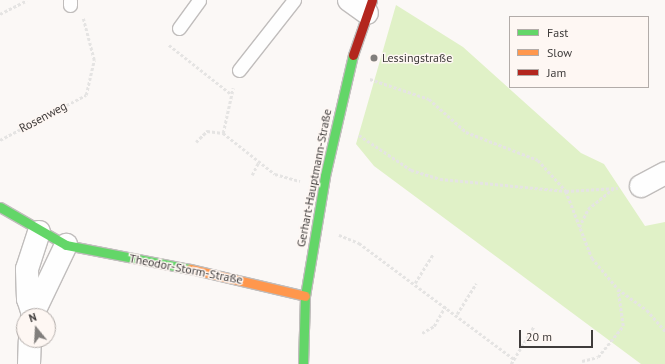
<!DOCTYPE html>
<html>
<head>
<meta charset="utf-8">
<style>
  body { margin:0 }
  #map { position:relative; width:665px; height:364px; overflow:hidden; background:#fbf8f6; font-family:"PT Sans",sans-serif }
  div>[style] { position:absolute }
  .green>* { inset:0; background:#e0f1c7 }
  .path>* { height:2.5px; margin-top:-1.25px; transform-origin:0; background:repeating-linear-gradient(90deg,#e5e4e3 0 3px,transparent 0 5px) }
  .roads { filter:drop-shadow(1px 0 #c0bdbc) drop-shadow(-1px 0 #c0bdbc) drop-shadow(0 1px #c0bdbc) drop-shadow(0 -1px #c0bdbc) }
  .lane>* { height:13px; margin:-6.5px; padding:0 6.5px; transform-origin:6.5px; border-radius:6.5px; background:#fefefe }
  .street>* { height:22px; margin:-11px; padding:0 11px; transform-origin:11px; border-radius:11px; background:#fefefe }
  .fast>* { height:9px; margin:-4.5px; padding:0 4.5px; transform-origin:4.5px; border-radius:4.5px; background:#63d668 }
  .slow>* { height:9px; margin:-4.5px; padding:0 4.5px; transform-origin:4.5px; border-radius:4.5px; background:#ff974d }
  .jam>* { height:9px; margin:-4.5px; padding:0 4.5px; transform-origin:4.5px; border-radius:4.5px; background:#b3261e }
  .dots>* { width:11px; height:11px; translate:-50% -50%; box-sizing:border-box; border:2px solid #fef7f3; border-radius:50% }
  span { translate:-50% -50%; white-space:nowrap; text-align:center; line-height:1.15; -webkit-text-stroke:3px #fef7f3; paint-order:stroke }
  .poi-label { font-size:12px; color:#3f3c3b }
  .left { translate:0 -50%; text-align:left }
  .street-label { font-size:12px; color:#3f3c3b }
  .legend { position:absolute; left:509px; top:16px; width:140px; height:72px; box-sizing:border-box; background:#fef7f3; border:1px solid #b2aca9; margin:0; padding:5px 7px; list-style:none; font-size:12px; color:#3f3c3b }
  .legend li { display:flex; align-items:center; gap:8px; height:20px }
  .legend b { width:20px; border:1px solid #b2aca9 }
  .north { position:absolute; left:16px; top:308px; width:40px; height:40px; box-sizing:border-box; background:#fef7f3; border:1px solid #b2aca9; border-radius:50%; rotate:342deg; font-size:11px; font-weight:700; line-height:16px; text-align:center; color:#3f3c3b }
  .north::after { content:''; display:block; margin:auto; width:14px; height:18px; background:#817e7c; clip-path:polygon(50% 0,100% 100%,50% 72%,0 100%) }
  .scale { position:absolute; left:519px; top:330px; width:74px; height:18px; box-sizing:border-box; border:2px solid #3f3c3b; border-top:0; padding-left:5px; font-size:12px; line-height:14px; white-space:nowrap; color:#3f3c3b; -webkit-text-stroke:3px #fef7f3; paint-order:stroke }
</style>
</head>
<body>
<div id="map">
  <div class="green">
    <i style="clip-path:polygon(396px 5px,463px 47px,581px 153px,604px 164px,645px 226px,665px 222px,665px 364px,641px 364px,374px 166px,356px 144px)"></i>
  </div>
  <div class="path">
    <i style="left:0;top:14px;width:30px;rotate:-27deg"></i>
    <i style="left:169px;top:45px;width:79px;rotate:38.3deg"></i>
    <i style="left:370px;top:79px;width:62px;rotate:18.7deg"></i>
    <i style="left:429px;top:99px;width:50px;rotate:41.7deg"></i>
    <i style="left:466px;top:132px;width:77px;rotate:21.3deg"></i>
    <i style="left:538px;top:160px;width:42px;rotate:47.9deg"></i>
    <i style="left:566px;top:191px;width:72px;rotate:68.8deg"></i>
    <i style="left:592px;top:258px;width:40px;rotate:50deg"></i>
    <i style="left:618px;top:289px;width:36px;rotate:36deg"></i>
    <i style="left:647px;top:310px;width:28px;rotate:49deg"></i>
    <i style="left:223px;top:133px;width:46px;rotate:-77.5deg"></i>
    <i style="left:359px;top:135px;width:63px;rotate:33.9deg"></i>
    <i style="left:411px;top:170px;width:30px;rotate:17deg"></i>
    <i style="left:440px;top:179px;width:127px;rotate:5.4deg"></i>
    <i style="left:566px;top:191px;width:52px;rotate:-3.3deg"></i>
    <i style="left:0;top:140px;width:97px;rotate:-27.6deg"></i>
    <i style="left:86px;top:95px;width:36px;rotate:-77deg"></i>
    <i style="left:94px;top:60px;width:43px;rotate:-104.7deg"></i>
    <i style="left:196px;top:142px;width:16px;rotate:-45deg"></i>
    <i style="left:207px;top:131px;width:16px;rotate:7deg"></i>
    <i style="left:223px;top:133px;width:66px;rotate:38.3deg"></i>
    <i style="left:275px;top:174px;width:26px;rotate:16deg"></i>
    <i style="left:252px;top:175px;width:16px;rotate:-63deg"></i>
    <i style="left:579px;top:227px;width:20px;rotate:-63deg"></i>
    <i style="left:588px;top:209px;width:33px;rotate:-39deg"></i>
    <i style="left:339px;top:235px;width:22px;rotate:22deg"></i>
    <i style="left:359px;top:243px;width:194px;rotate:36.8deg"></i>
    <i style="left:415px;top:283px;width:34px;rotate:-58deg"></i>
    <i style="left:457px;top:314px;width:36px;rotate:-58deg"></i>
    <i style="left:422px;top:333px;width:14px;rotate:-30deg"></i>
    <i style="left:434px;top:326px;width:24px;rotate:-60deg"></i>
    <i style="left:582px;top:361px;width:16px;rotate:-14deg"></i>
    <i style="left:598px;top:357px;width:40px;rotate:-51deg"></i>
    <i style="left:623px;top:326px;width:36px;rotate:-98deg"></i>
    <i style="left:511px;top:364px;width:44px;rotate:-58.8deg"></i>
  </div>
  <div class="roads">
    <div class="lane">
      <i style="left:70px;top:0;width:5px;rotate:90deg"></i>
      <i style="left:179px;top:28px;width:34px;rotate:-54deg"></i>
      <i style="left:239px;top:70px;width:89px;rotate:-51.8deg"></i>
    </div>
    <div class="street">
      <i style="left:349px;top:0;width:22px;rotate:36deg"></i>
      <i style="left:641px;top:186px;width:27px;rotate:-28deg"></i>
      <i style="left:32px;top:311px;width:13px;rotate:-108deg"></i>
      <i style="left:28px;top:299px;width:30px;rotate:-92deg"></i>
      <i style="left:27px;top:269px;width:39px;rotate:-72deg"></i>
      <i style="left:32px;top:316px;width:79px;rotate:-64.4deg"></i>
      <i style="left:29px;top:364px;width:24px;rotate:-88deg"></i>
    </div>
    <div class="fast">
      <i style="left:0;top:207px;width:76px;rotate:29.9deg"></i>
      <i style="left:66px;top:245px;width:126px;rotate:11deg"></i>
      <i style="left:303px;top:364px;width:68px;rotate:-88.3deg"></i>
      <i style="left:305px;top:296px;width:122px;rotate:-80.5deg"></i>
      <i style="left:325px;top:176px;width:124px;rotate:-77deg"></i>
    </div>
    <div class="slow">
      <i style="left:190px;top:269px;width:118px;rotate:13.2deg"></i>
    </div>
    <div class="jam">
      <i style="left:353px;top:55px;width:58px;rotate:-70.9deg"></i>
    </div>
  </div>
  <div class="dots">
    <i style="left:374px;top:58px;background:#817e7c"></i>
  </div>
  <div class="poi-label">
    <span class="left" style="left:382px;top:58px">Lessingstraße</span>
  </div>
  <div class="street-label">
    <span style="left:43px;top:117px;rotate:-28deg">Rosenweg</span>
    <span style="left:314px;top:178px;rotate:-79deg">Gerhart-Hauptmann-Straße</span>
    <span style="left:186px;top:269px;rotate:11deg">Theodor-Storm-Straße</span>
  </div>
  <ul class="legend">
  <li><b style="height:5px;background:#63d668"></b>Fast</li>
  <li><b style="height:5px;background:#ff974d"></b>Slow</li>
  <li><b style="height:5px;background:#b3261e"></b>Jam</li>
  </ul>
  <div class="north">N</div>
  <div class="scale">20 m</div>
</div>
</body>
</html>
